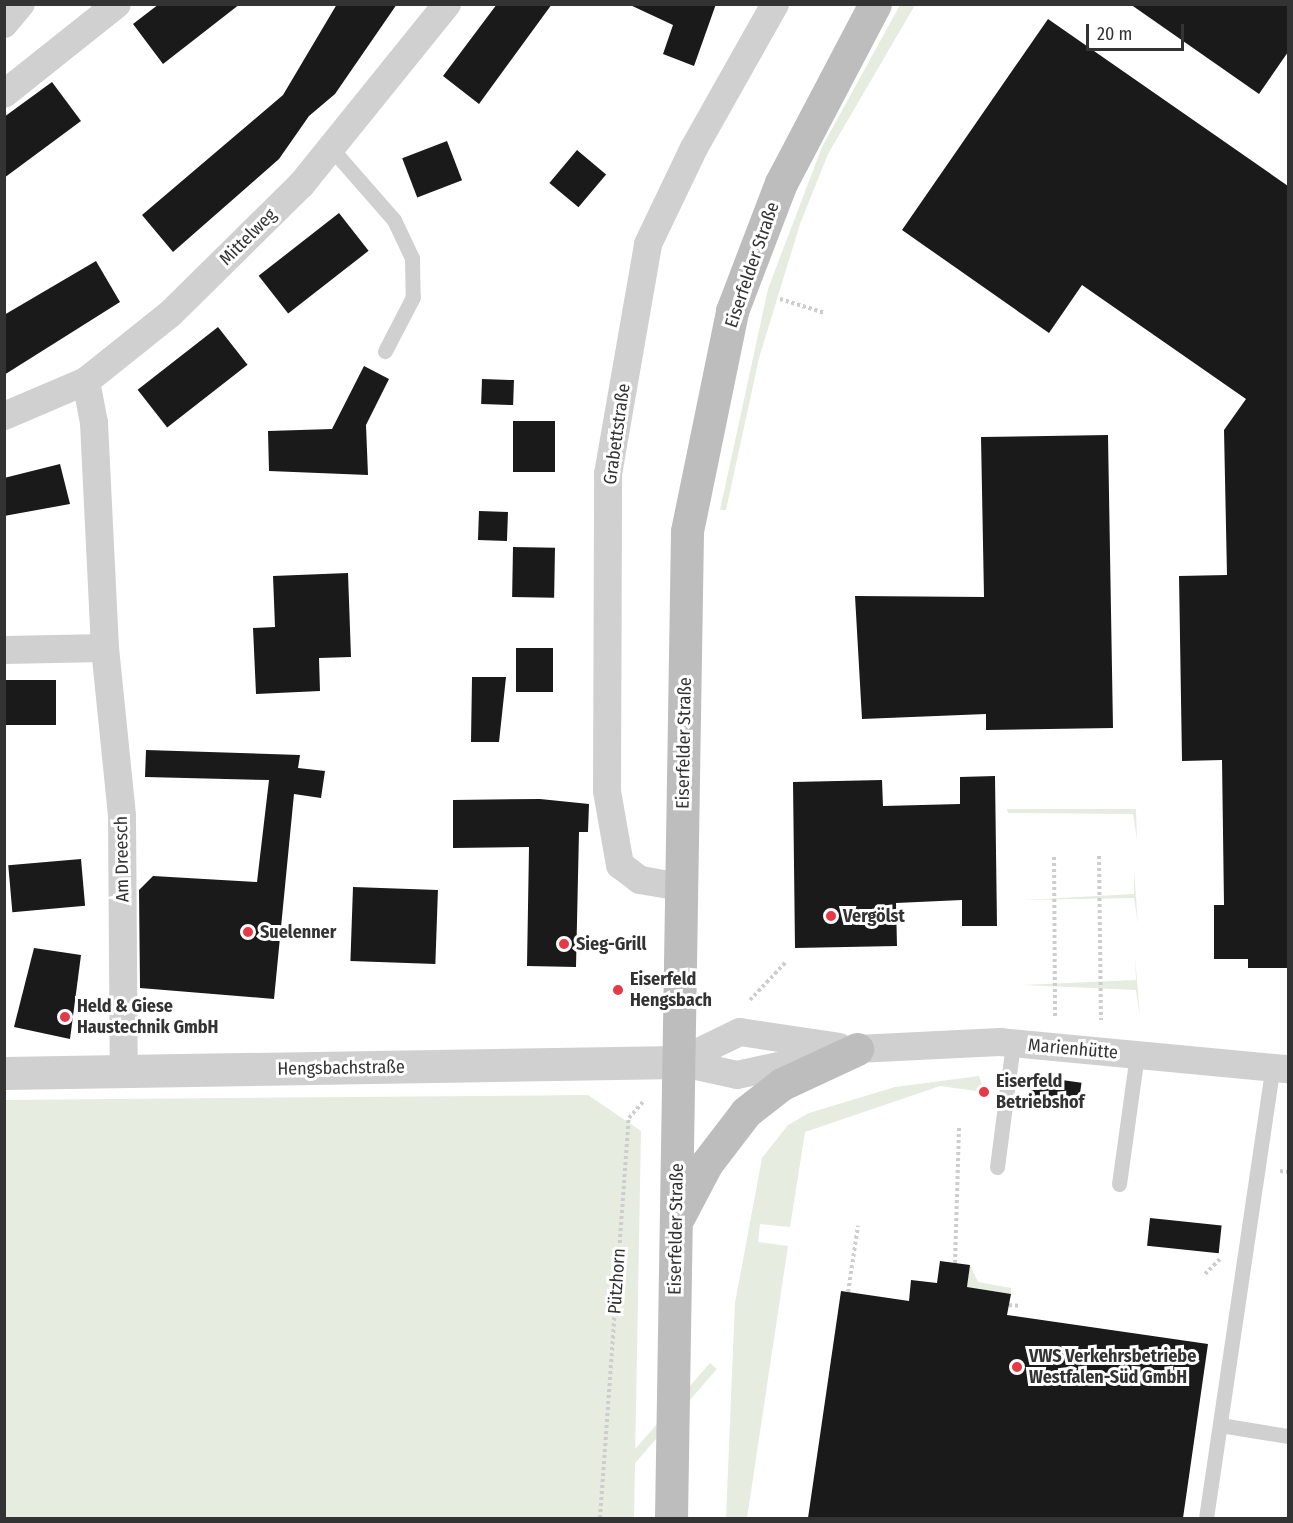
<!DOCTYPE html>
<html>
<head>
<meta charset="utf-8">
<style>
  body { margin:0 }
  #map { position:relative; width:1293px; height:1523px; overflow:hidden; background:#fff; font-family:"Fira Sans Condensed",sans-serif }
  div>[style] { position:absolute }
  .green>* { inset:0; background:#e6ecdf; transform-origin:0 0 }
  .building>* { inset:0; background:#1a1a1a; transform-origin:0 0 }
  .path>* { height:4px; margin-top:-2px; transform-origin:0; background:repeating-linear-gradient(90deg,#cdcdcd 0 3px,transparent 0 6px) }
  .service>* { height:15px; margin:-7.5px; padding:0 7.5px; transform-origin:7.5px; border-radius:7.5px; background:#d0d0d0 }
  .minor>* { height:28px; margin:-14px; padding:0 14px; transform-origin:14px; border-radius:14px; background:#d0d0d0 }
  .tertiary>* { height:33px; margin:-16.5px; padding:0 16.5px; transform-origin:16.5px; border-radius:16.5px; background:#d0d0d0 }
  .secondary>* { height:33px; margin:-16.5px; padding:0 16.5px; transform-origin:16.5px; border-radius:16.5px; background:#bdbdbd }
  .dots>* { width:16px; height:16px; translate:-50% -50%; box-sizing:border-box; border:3px solid #fff; border-radius:50% }
  span { translate:-50% -50%; white-space:nowrap; text-align:center; line-height:1.15; -webkit-text-stroke:6px #fff; paint-order:stroke }
  .street-label { font-size:18px; color:#333 }
  .poi-label { font-size:18px; color:#333; font-weight:700 }
  .left { translate:0 -50%; text-align:left }
  .frame { position:absolute; inset:0; border:6px solid #333; pointer-events:none }
  .scale { position:absolute; left:1086px; top:24px; width:98px; height:27px; box-sizing:border-box; border:3px solid #333; border-top:0; padding-left:8px; font-size:18px; line-height:21px; white-space:nowrap; color:#333; -webkit-text-stroke:4px #fff; paint-order:stroke }
</style>
</head>
<body>
<div id="map">
  <div class="green">
    <i style="clip-path:polygon(900px 5px,915px 5px,828px 154px,800px 224px,759px 358px,726px 510px,720px 510px,768px 289px,822px 147px)"></i>
    <i style="clip-path:polygon(1007px 809px,1136px 809px,1137px 840px,1133px 814px,1008px 813px)"></i>
    <i style="clip-path:polygon(1134px 870px,1138px 924px,1134px 898px,1023px 900px,1134px 894px)"></i>
    <i style="clip-path:polygon(1135px 956px,1140px 1017px,1136px 990px,1023px 985px,1136px 980px)"></i>
    <i style="clip-path:polygon(979px 1076px,984px 1092px,940px 1086px,805px 1132px,790px 1227px,760px 1224px,758px 1242px,788px 1246px,747px 1518px,726px 1518px,735px 1303px,762px 1158px,788px 1125px,809px 1113px,895px 1087px)"></i>
    <i style="clip-path:polygon(588px 1095px,641px 1131px,634px 1518px,5px 1518px,5px 1100px)"></i>
    <i style="clip-path:polygon(970px 1265px,978px 1282px,1011px 1288px,1011px 1294px,967px 1287px)"></i>
    <i style="left:710px;top:1363px;width:9px;height:155px;rotate:41deg"></i>
  </div>
  <div class="building">
    <i style="clip-path:polygon(159px 4px,240px 4px,163px 64px,133px 24px)"></i>
    <i style="clip-path:polygon(337px 4px,397px 4px,335px 94px,309px 116px,279px 159px,173px 252px,142px 215px,283px 95px)"></i>
    <i style="clip-path:polygon(497px 4px,552px 4px,479px 104px,443px 76px)"></i>
    <i style="clip-path:polygon(628px 4px,716px 4px,694px 66px,663px 54px,673px 25px)"></i>
    <i style="clip-path:polygon(1130px 4px,1288px 4px,1288px 52px,1259px 94px)"></i>
    <i style="clip-path:polygon(1048px 19px,1288px 186px,1288px 968px,1248px 968px,1248px 959px,1214px 959px,1214px 905px,1224px 905px,1222px 760px,1182px 761px,1179px 576px,1227px 575px,1224px 430px,1246px 399px,1082px 285px,1049px 333px,902px 230px)"></i>
    <i style="clip-path:polygon(52px 82px,81px 121px,4px 178px,4px 117px)"></i>
    <i style="left:447px;top:141px;width:42px;height:48px;rotate:69deg"></i>
    <i style="left:577px;top:150px;width:38px;height:43px;rotate:40deg"></i>
    <i style="left:339px;top:213px;width:48px;height:102px;rotate:52deg"></i>
    <i style="clip-path:polygon(96px 261px,120px 302px,4px 375px,4px 315px)"></i>
    <i style="left:218px;top:327px;width:48px;height:102px;rotate:52deg"></i>
    <i style="clip-path:polygon(364px 366px,389px 379px,366px 425px,368px 475px,269px 471px,268px 431px,332px 429px)"></i>
    <i style="left:482px;top:379px;width:32px;height:25px;rotate:2deg"></i>
    <i style="left:513px;top:421px;width:42px;height:51px"></i>
    <i style="clip-path:polygon(1108px 435px,1113px 728px,986px 730px,986px 714px,862px 719px,855px 596px,984px 597px,981px 437px)"></i>
    <i style="clip-path:polygon(60px 464px,70px 504px,4px 516px,4px 478px)"></i>
    <i style="left:479px;top:511px;width:29px;height:29px;rotate:2deg"></i>
    <i style="left:513px;top:547px;width:42px;height:50px;rotate:1deg"></i>
    <i style="clip-path:polygon(348px 573px,351px 657px,319px 658px,320px 691px,256px 694px,253px 628px,275px 627px,273px 576px)"></i>
    <i style="left:516px;top:648px;width:37px;height:44px"></i>
    <i style="clip-path:polygon(472px 677px,506px 677px,499px 742px,471px 742px)"></i>
    <i style="left:4px;top:680px;width:52px;height:45px"></i>
    <i style="clip-path:polygon(146px 750px,300px 755px,298px 768px,325px 771px,321px 798px,294px 794px,274px 999px,140px 988px,139px 890px,153px 876px,257px 882px,269px 780px,145px 777px)"></i>
    <i style="clip-path:polygon(995px 776px,997px 926px,962px 926px,962px 900px,896px 903px,897px 946px,795px 948px,793px 782px,882px 780px,883px 806px,960px 804px,960px 777px)"></i>
    <i style="clip-path:polygon(540px 799px,589px 804px,588px 832px,579px 832px,576px 967px,527px 966px,529px 847px,453px 848px,453px 800px)"></i>
    <i style="left:81px;top:859px;width:47px;height:73px;rotate:85deg"></i>
    <i style="left:353px;top:887px;width:85px;height:74px;rotate:2deg"></i>
    <i style="clip-path:polygon(34px 948px,81px 955px,70px 1039px,14px 1027px)"></i>
    <i style="left:1033px;top:1076px;width:49px;height:25px;rotate:8deg"></i>
    <i style="left:1150px;top:1218px;width:72px;height:28px;rotate:6deg"></i>
    <i style="clip-path:polygon(940px 1261px,970px 1265px,967px 1287px,1011px 1294px,1007px 1315px,1208px 1344px,1183px 1518px,808px 1518px,841px 1291px,909px 1301px,911px 1280px,937px 1283px)"></i>
  </div>
  <div class="path">
    <i style="left:780px;top:299px;width:47px;rotate:17.3deg"></i>
    <i style="left:1099px;top:856px;width:164px;rotate:89.3deg"></i>
    <i style="left:1054px;top:857px;width:161px;rotate:89.6deg"></i>
    <i style="left:750px;top:1000px;width:51px;rotate:-46.6deg"></i>
    <i style="left:1280px;top:1171px;width:8px;rotate:7deg"></i>
    <i style="left:955px;top:1263px;width:135px;rotate:-88.3deg"></i>
    <i style="left:1205px;top:1274px;width:23px;rotate:-45deg"></i>
    <i style="left:848px;top:1292px;width:67px;rotate:-81.4deg"></i>
    <i style="left:1009px;top:1305px;width:12px;rotate:5deg"></i>
    <i style="left:600px;top:1518px;width:401px;rotate:-85.9deg"></i>
    <i style="left:629px;top:1118px;width:23px;rotate:-49deg"></i>
  </div>
  <div class="service">
    <i style="left:331px;top:148px;width:96px;rotate:48.8deg"></i>
    <i style="left:394px;top:220px;width:42px;rotate:64.7deg"></i>
    <i style="left:412px;top:258px;width:39px;rotate:89deg"></i>
    <i style="left:413px;top:297px;width:61px;rotate:117.4deg"></i>
    <i style="left:997px;top:1167px;width:125px;rotate:-82.6deg"></i>
    <i style="left:1119px;top:1184px;width:130px;rotate:-82.1deg"></i>
    <i style="left:1220px;top:1425px;width:69px;rotate:9.2deg"></i>
    <i style="left:1206px;top:1518px;width:456px;rotate:-81.6deg"></i>
  </div>
  <div class="minor">
    <i style="left:4px;top:24px;width:26px;rotate:-50deg"></i>
    <i style="left:4px;top:94px;width:144px;rotate:-38.5deg"></i>
    <i style="left:86px;top:381px;width:43px;rotate:79.2deg"></i>
    <i style="left:94px;top:423px;width:225px;rotate:87.2deg"></i>
    <i style="left:105px;top:648px;width:169px;rotate:84.2deg"></i>
    <i style="left:122px;top:816px;width:256px;rotate:89.6deg"></i>
    <i style="left:4px;top:416px;width:89px;rotate:-23.1deg"></i>
    <i style="left:86px;top:381px;width:107px;rotate:-38.6deg"></i>
    <i style="left:170px;top:314px;width:184px;rotate:-44.6deg"></i>
    <i style="left:301px;top:185px;width:233px;rotate:-51.1deg"></i>
    <i style="left:4px;top:650px;width:101px;rotate:-1.1deg"></i>
    <i style="left:681px;top:887px;width:42px;rotate:-170.3deg"></i>
    <i style="left:640px;top:880px;width:25px;rotate:-143deg"></i>
    <i style="left:620px;top:865px;width:75px;rotate:-100deg"></i>
    <i style="left:607px;top:791px;width:317px;rotate:-89.8deg"></i>
    <i style="left:608px;top:474px;width:233px;rotate:-80.1deg"></i>
    <i style="left:648px;top:244px;width:106px;rotate:-64.4deg"></i>
    <i style="left:694px;top:148px;width:165px;rotate:-60.6deg"></i>
    <i style="left:678px;top:1062px;width:60px;rotate:12.4deg"></i>
    <i style="left:737px;top:1075px;width:123px;rotate:-12.2deg"></i>
    <i style="left:857px;top:1049px;width:143px;rotate:-2.8deg"></i>
    <i style="left:1000px;top:1042px;width:289px;rotate:5.4deg"></i>
    <i style="left:678px;top:1062px;width:69px;rotate:-25.8deg"></i>
    <i style="left:740px;top:1032px;width:100px;rotate:8.6deg"></i>
  </div>
  <div class="tertiary">
    <i style="left:4px;top:1073px;width:674px;rotate:-0.94deg"></i>
  </div>
  <div class="secondary">
    <i style="left:679px;top:1216px;width:60px;rotate:-62.2deg"></i>
    <i style="left:707px;top:1163px;width:64px;rotate:-52.6deg"></i>
    <i style="left:746px;top:1112px;width:46px;rotate:-37.9deg"></i>
    <i style="left:782px;top:1084px;width:83px;rotate:-25deg"></i>
    <i style="left:671px;top:1518px;width:987px;rotate:-89.07deg"></i>
    <i style="left:687px;top:531px;width:225px;rotate:-78.4deg"></i>
    <i style="left:732px;top:311px;width:137px;rotate:-69.1deg"></i>
    <i style="left:781px;top:183px;width:202px;rotate:-62.3deg"></i>
  </div>
  <div class="dots">
    <i style="left:831px;top:916px;background:#e63946"></i>
    <i style="left:248px;top:932px;background:#e63946"></i>
    <i style="left:564px;top:944px;background:#e63946"></i>
    <i style="left:618px;top:990px;background:#e63946"></i>
    <i style="left:65px;top:1017px;background:#e63946"></i>
    <i style="left:984px;top:1092px;background:#e63946"></i>
    <i style="left:1017px;top:1367px;background:#e63946"></i>
  </div>
  <div class="street-label">
    <span style="left:248px;top:237px;rotate:-45deg">Mittelweg</span>
    <span style="left:752px;top:265px;rotate:-71deg">Eiserfelder Straße</span>
    <span style="left:617px;top:434px;rotate:-82deg">Grabettstraße</span>
    <span style="left:684px;top:743px;rotate:-89deg">Eiserfelder Straße</span>
    <span style="left:122px;top:859px;rotate:-91deg">Am Dreesch</span>
    <span style="left:1073px;top:1049px;rotate:5deg">Marienhütte</span>
    <span style="left:341px;top:1068px;rotate:-1deg">Hengsbachstraße</span>
    <span style="left:676px;top:1229px;rotate:-89deg">Eiserfelder Straße</span>
    <span style="left:617px;top:1281px;rotate:-86deg">Pützhorn</span>
  </div>
  <div class="poi-label">
    <span class="left" style="left:843px;top:916px">Vergölst</span>
    <span class="left" style="left:260px;top:932px">Suelenner</span>
    <span class="left" style="left:576px;top:944px">Sieg-Grill</span>
    <span class="left" style="left:630px;top:990px">Eiserfeld<br>Hengsbach</span>
    <span class="left" style="left:77px;top:1017px">Held &amp; Giese<br>Haustechnik GmbH</span>
    <span class="left" style="left:996px;top:1092px">Eiserfeld<br>Betriebshof</span>
    <span class="left" style="left:1029px;top:1367px">VWS Verkehrsbetriebe<br>Westfalen-Süd GmbH</span>
  </div>
  <div class="frame"></div>
  <div class="scale">20 m</div>
</div>
</body>
</html>
